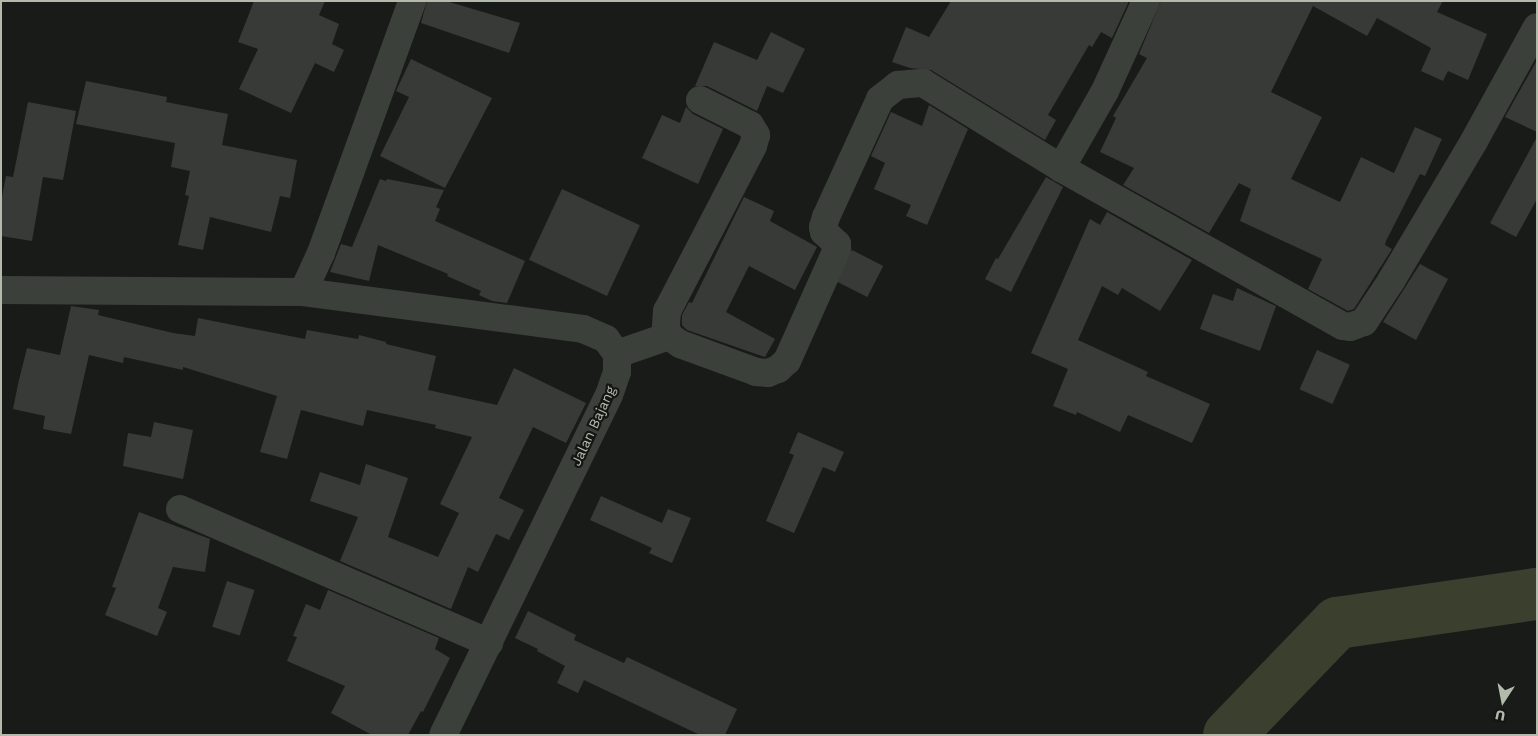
<!DOCTYPE html>
<style>
body{margin:0}
#map{position:relative;width:1538px;height:736px;overflow:hidden;background:#191b19;font-family:"Work Sans",sans-serif}
div>[style]{position:absolute}
.river>*{height:52px;margin:-26px;padding:0 26px;transform-origin:26px;border-radius:26px;background:#3a3f2e}
.building>*{inset:0;background:#373a36;transform-origin:0 0}
.minor>*{height:28px;margin:-14px;padding:0 14px;transform-origin:14px;border-radius:14px;background:#3b403a}
span{translate:-50% -50%;white-space:nowrap;text-align:center;line-height:1.15;-webkit-text-stroke:4.5px #141614;paint-order:stroke}
.street-label{font-size:14px;color:#b2bbab}
.frame{position:absolute;inset:0;border:2px solid #b2bbab;pointer-events:none}
.north{position:absolute;left:1478px;top:676px;width:50px;height:50px;-webkit-text-stroke:4px #141614;paint-order:stroke;rotate:191deg;font-size:14px;font-weight:700;line-height:20px;text-align:center;color:#b2bbab}
.north::after{content:'';display:block;margin:auto;width:18px;height:22px;background:#b2bbab;clip-path:polygon(50% 0,100% 100%,50% 72%,0 100%)}
</style>
<div id="map">
<div class="river">
<i style="left:1229px;top:735px;width:156px;rotate:-46deg"></i>
<i style="left:1337px;top:623px;width:202px;rotate:-8.3deg"></i>
</div>
<div class="building">
<i style="clip-path:polygon(254px 1px,325px 1px,319px 15px,339px 24px,332px 44px,344px 50px,334px 72px,315px 63px,291px 113px,239px 89px,258px 49px,238px 42px)"></i>
<i style="clip-path:polygon(427px 1px,446px 1px,520px 23px,509px 53px,421px 23px)"></i>
<i style="clip-path:polygon(951px 1px,1129px 1px,1112px 38px,1101px 32px,1092px 47px,1089px 45px,1048px 115px,1056px 120px,1045px 140px,931px 70px,910px 68px,892px 62px,906px 27px,929px 37px)"></i>
<i style="clip-path:polygon(1161px 1px,1443px 1px,1437px 12px,1487px 34px,1468px 80px,1448px 71px,1443px 81px,1421px 71px,1431px 48px,1377px 18px,1367px 36px,1313px 6px,1271px 92px,1322px 117px,1291px 179px,1340px 202px,1361px 157px,1394px 173px,1415px 127px,1442px 139px,1425px 176px,1420px 174px,1386px 241px,1385px 245px,1392px 249px,1354px 309px,1348px 311px,1308px 289px,1322px 259px,1240px 221px,1251px 189px,1239px 183px,1209px 233px,1123px 185px,1134px 168px,1100px 152px,1116px 118px,1113px 116px,1147px 58px,1139px 54px)"></i>
<i style="clip-path:polygon(771px 32px,805px 49px,783px 93px,767px 86px,757px 111px,707px 86px,695px 86px,714px 42px,757px 60px)"></i>
<i style="clip-path:polygon(411px 59px,492px 98px,445px 188px,380px 156px,409px 97px,396px 91px)"></i>
<i style="clip-path:polygon(1537px 60px,1537px 132px,1505px 117px)"></i>
<i style="clip-path:polygon(86px 81px,167px 97px,166px 102px,228px 114px,222px 145px,297px 160px,290px 198px,280px 196px,271px 232px,210px 217px,203px 250px,178px 245px,189px 196px,185px 195px,190px 171px,171px 167px,175px 143px,76px 124px)"></i>
<i style="clip-path:polygon(28px 102px,76px 111px,63px 180px,43px 177px,32px 241px,1px 236px,1px 202px,6px 176px,13px 177px)"></i>
<i style="clip-path:polygon(929px 105px,968px 129px,927px 225px,906px 216px,911px 205px,874px 189px,885px 163px,871px 156px,891px 112px,922px 126px)"></i>
<i style="clip-path:polygon(686px 107px,693px 114px,723px 129px,698px 184px,642px 158px,662px 115px,680px 123px)"></i>
<i style="clip-path:polygon(1537px 137px,1537px 199px,1516px 237px,1490px 223px)"></i>
<i style="clip-path:polygon(1046px 177px,1063px 187px,1011px 292px,985px 279px,996px 258px,998px 259px)"></i>
<i style="clip-path:polygon(380px 179px,386px 181px,387px 179px,444px 190px,436px 207px,440px 209px,435px 221px,525px 261px,507px 303px,492px 301px,479px 295px,481px 291px,447px 276px,448px 274px,378px 245px,369px 281px,330px 272px,341px 244px,352px 247px)"></i>
<i style="left:562px;top:189px;width:86px;height:78px;rotate:25deg"></i>
<i style="clip-path:polygon(744px 197px,774px 211px,770px 221px,817px 247px,795px 290px,749px 266px,726px 312px,775px 339px,765px 357px,687px 330px,682px 325px,682px 315px,689px 302px,692px 303px)"></i>
<i style="clip-path:polygon(1107px 212px,1192px 260px,1160px 311px,1122px 288px,1118px 295px,1102px 286px,1078px 340px,1148px 372px,1146px 376px,1210px 404px,1192px 443px,1128px 415px,1120px 432px,1077px 412px,1076px 415px,1053px 406px,1068px 369px,1031px 353px,1090px 219px,1100px 225px)"></i>
<i style="left:852px;top:250px;width:35px;height:35px;rotate:27deg"></i>
<i style="clip-path:polygon(1420px 264px,1448px 279px,1416px 340px,1383px 322px)"></i>
<i style="clip-path:polygon(1237px 288px,1276px 306px,1260px 351px,1200px 329px,1213px 294px,1233px 301px)"></i>
<i style="clip-path:polygon(71px 306px,99px 310px,98px 315px,173px 333px,195px 336px,198px 318px,305px 339px,307px 330px,358px 339px,359px 335px,386px 342px,386px 344px,436px 356px,428px 390px,497px 405px,514px 368px,586px 403px,566px 443px,533px 427px,499px 498px,524px 510px,509px 540px,496px 534px,478px 572px,468px 567px,451px 609px,340px 561px,358px 517px,310px 501px,320px 472px,360px 485px,366px 464px,408px 478px,388px 537px,438px 557px,459px 513px,440px 504px,472px 437px,435px 428px,436px 425px,367px 410px,363px 426px,301px 410px,287px 459px,260px 452px,277px 396px,183px 367px,183px 370px,124px 357px,123px 363px,89px 355px,71px 434px,43px 429px,45px 416px,13px 409px,18px 384px,27px 348px,60px 355px)"></i>
<i style="left:1317px;top:350px;width:36px;height:43px;rotate:24deg"></i>
<i style="clip-path:polygon(154px 422px,193px 430px,183px 479px,123px 466px,128px 433px,151px 437px)"></i>
<i style="clip-path:polygon(798px 432px,844px 452px,835px 472px,823px 467px,794px 533px,766px 521px,794px 455px,789px 453px)"></i>
<i style="clip-path:polygon(601px 496px,662px 523px,668px 509px,691px 518px,672px 563px,649px 553px,652px 548px,590px 520px)"></i>
<i style="clip-path:polygon(139px 512px,210px 539px,205px 572px,173px 567px,158px 608px,167px 612px,157px 636px,105px 615px,116px 588px,112px 587px)"></i>
<i style="left:227px;top:581px;width:29px;height:48px;rotate:18deg"></i>
<i style="clip-path:polygon(328px 590px,439px 638px,435px 649px,450px 658px,423px 712px,421px 711px,408px 735px,372px 735px,331px 713px,345px 686px,287px 661px,297px 637px,293px 636px,306px 604px,320px 610px)"></i>
<i style="clip-path:polygon(528px 611px,576px 635px,574px 640px,624px 663px,627px 657px,737px 709px,725px 735px,700px 735px,584px 680px,578px 693px,557px 683px,565px 666px,537px 651px,538px 649px,515px 638px)"></i>
</div>
<div class="minor">
<i style="left:1146px;top:1px;width:99px;rotate:114.5deg"></i>
<i style="left:1105px;top:91px;width:89px;rotate:119.7deg"></i>
<i style="left:1061px;top:168px;width:323px;rotate:29.3deg"></i>
<i style="left:1343px;top:326px;width:7px;rotate:8deg"></i>
<i style="left:1350px;top:327px;width:15px;rotate:-20deg"></i>
<i style="left:1364px;top:322px;width:49px;rotate:-56.6deg"></i>
<i style="left:1391px;top:281px;width:163px;rotate:-59.3deg"></i>
<i style="left:1474px;top:141px;width:130px;rotate:-61.1deg"></i>
<i style="left:700px;top:100px;width:56px;rotate:26.6deg"></i>
<i style="left:750px;top:125px;width:12px;rotate:59deg"></i>
<i style="left:756px;top:135px;width:11px;rotate:105deg"></i>
<i style="left:753px;top:146px;width:186px;rotate:117.5deg"></i>
<i style="left:667px;top:311px;width:16px;rotate:94deg"></i>
<i style="left:666px;top:327px;width:9px;rotate:72deg"></i>
<i style="left:669px;top:336px;width:14px;rotate:36deg"></i>
<i style="left:680px;top:344px;width:81px;rotate:20.2deg"></i>
<i style="left:756px;top:372px;width:12px;rotate:5deg"></i>
<i style="left:768px;top:373px;width:11px;rotate:-22deg"></i>
<i style="left:778px;top:369px;width:12px;rotate:-42deg"></i>
<i style="left:787px;top:361px;width:123px;rotate:-65.9deg"></i>
<i style="left:837px;top:249px;width:5px;rotate:-90deg"></i>
<i style="left:837px;top:244px;width:18px;rotate:-137deg"></i>
<i style="left:824px;top:232px;width:5px;rotate:-101deg"></i>
<i style="left:823px;top:227px;width:10px;rotate:-73deg"></i>
<i style="left:826px;top:217px;width:130px;rotate:-65.4deg"></i>
<i style="left:880px;top:99px;width:23px;rotate:-38deg"></i>
<i style="left:898px;top:85px;width:25px;rotate:-5deg"></i>
<i style="left:923px;top:83px;width:162px;rotate:31.6deg"></i>
<i style="left:1px;top:290px;width:302px;rotate:0.4deg"></i>
<i style="left:303px;top:292px;width:43px;rotate:-65.2deg"></i>
<i style="left:321px;top:253px;width:268px;rotate:-70.1deg"></i>
<i style="left:303px;top:292px;width:282px;rotate:7.5deg"></i>
<i style="left:583px;top:329px;width:25px;rotate:23deg"></i>
<i style="left:606px;top:339px;width:19px;rotate:54deg"></i>
<i style="left:617px;top:354px;width:18px;rotate:90deg"></i>
<i style="left:617px;top:372px;width:24px;rotate:109deg"></i>
<i style="left:609px;top:395px;width:378px;rotate:116deg"></i>
<i style="left:617px;top:354px;width:55px;rotate:-19.1deg"></i>
<i style="left:180px;top:509px;width:337px;rotate:23.4deg"></i>
</div>
<div class="street-label">
<span style="left:593px;top:426px;rotate:-65deg">Jalan Bajang</span>
</div>
<div class="frame"></div>
<div class="north">U</div>
</div>
